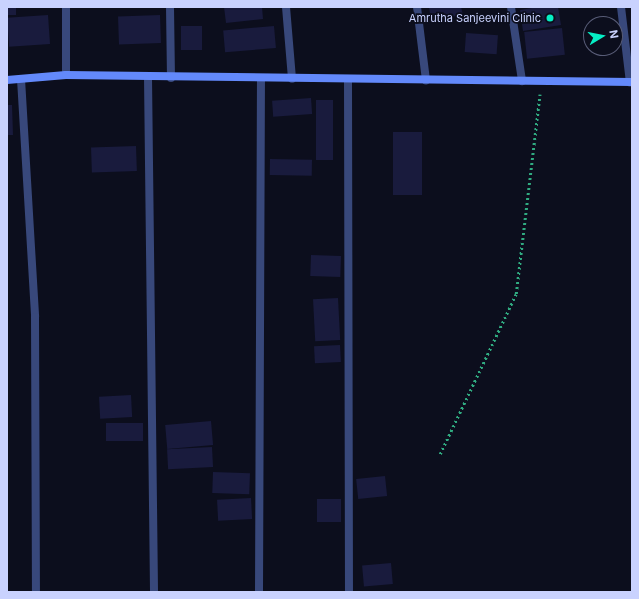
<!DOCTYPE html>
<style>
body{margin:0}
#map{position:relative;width:639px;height:599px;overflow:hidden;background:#0c0e1d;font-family:Inter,sans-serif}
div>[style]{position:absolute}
.building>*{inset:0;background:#191b3d;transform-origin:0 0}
.path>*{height:2.5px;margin-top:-1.25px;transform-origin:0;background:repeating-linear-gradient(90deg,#30ab81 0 2px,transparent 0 5px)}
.street>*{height:8px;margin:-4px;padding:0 4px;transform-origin:4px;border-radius:4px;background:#38487b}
.secondary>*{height:8px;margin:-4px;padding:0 4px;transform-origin:4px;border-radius:4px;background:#6389fb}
.dots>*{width:11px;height:11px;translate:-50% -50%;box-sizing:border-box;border:2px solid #0c0e1d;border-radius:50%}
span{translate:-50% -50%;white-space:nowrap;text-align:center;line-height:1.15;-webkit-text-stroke:3.5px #0c0e1d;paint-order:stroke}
.poi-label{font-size:11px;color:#c9d2fe}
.right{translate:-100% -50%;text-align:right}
.frame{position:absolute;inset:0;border:8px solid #c9d2fe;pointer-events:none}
.north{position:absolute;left:583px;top:16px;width:40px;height:40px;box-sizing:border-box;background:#0c0e1d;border:1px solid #585c77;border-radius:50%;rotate:80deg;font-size:11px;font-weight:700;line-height:16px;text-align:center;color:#c9d2fe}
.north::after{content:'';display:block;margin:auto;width:14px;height:18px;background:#06edc4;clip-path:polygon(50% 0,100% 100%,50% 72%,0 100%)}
</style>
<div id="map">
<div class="building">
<i style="left:7px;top:7px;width:9px;height:8px"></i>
<i style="clip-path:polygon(224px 7px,262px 7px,263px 19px,226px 23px)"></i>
<i style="clip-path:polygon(429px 7px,461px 7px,463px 15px,431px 20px)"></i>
<i style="clip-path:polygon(538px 7px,558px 7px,561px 25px,523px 31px,520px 10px)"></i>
<i style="left:48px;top:15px;width:29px;height:41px;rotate:86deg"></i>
<i style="left:160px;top:15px;width:28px;height:42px;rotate:88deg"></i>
<i style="left:202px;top:26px;width:24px;height:21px;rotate:90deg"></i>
<i style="left:274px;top:26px;width:22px;height:51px;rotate:85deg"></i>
<i style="left:562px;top:28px;width:27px;height:38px;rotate:84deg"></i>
<i style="left:466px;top:33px;width:32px;height:19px;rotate:4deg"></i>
<i style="left:311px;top:98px;width:16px;height:39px;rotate:86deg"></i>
<i style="left:316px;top:100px;width:17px;height:60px"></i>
<i style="clip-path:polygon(7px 105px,12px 105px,13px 135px,7px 135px)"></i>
<i style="left:393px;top:132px;width:29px;height:63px"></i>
<i style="left:136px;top:146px;width:25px;height:45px;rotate:88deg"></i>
<i style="left:270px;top:159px;width:42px;height:16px;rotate:1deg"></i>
<i style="left:311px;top:255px;width:30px;height:21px;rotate:2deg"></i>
<i style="left:338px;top:298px;width:42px;height:25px;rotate:87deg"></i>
<i style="left:340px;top:345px;width:17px;height:26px;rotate:87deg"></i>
<i style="left:131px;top:395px;width:22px;height:32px;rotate:87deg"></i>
<i style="left:211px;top:421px;width:24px;height:46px;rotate:85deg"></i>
<i style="left:106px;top:423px;width:37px;height:18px"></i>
<i style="left:212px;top:447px;width:20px;height:45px;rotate:87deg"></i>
<i style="left:213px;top:472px;width:37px;height:21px;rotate:2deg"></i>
<i style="left:385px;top:476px;width:20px;height:29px;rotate:84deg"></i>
<i style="left:251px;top:498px;width:21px;height:34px;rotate:87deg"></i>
<i style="left:317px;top:499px;width:24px;height:23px"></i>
<i style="left:391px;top:563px;width:21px;height:29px;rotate:85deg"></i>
</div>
<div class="path">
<i style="left:440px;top:454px;width:177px;rotate:-64.6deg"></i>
<i style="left:516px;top:294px;width:201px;rotate:-83.2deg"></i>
</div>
<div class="street">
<i style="left:170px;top:7px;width:71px;rotate:89.2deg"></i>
<i style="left:286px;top:7px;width:72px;rotate:85.2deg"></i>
<i style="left:417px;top:7px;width:74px;rotate:83deg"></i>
<i style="left:511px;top:7px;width:75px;rotate:81.5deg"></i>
<i style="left:621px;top:7px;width:76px;rotate:83.2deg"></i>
<i style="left:66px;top:75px;width:68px;rotate:-90deg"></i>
<i style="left:148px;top:77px;width:515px;rotate:89.33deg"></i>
<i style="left:21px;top:79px;width:238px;rotate:86.6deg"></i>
<i style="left:35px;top:317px;width:275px;rotate:89.8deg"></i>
<i style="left:348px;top:79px;width:513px;rotate:89.89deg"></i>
<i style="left:259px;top:592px;width:514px;rotate:-89.78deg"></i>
</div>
<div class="secondary">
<i style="left:7px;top:80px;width:59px;rotate:-4.8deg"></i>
<i style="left:66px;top:75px;width:566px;rotate:0.71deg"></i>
</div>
<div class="dots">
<i style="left:550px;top:18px;background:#06edc4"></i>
</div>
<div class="poi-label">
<span class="right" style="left:541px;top:18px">Amrutha Sanjeevini Clinic</span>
</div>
<div class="frame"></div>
<div class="north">N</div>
</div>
